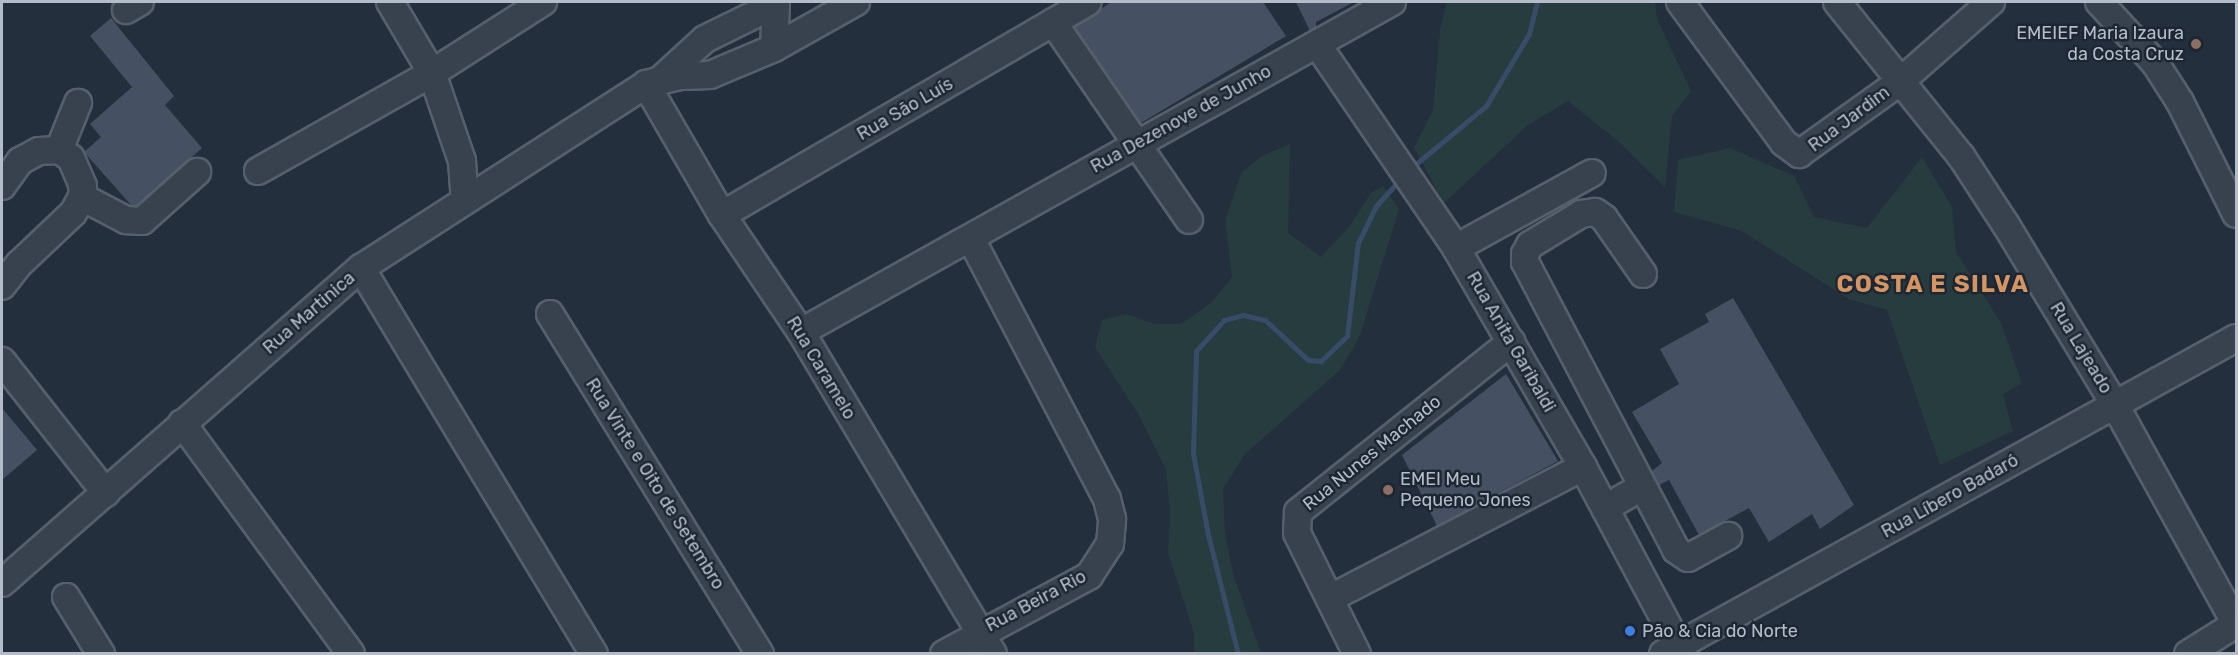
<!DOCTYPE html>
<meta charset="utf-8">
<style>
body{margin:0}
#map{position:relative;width:2238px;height:655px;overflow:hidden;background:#242f3e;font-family:Rubik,sans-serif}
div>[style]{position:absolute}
.green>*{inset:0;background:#263c3f}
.stream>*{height:5px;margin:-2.5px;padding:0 2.5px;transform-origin:2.5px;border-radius:2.5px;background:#394c67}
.building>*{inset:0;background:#455162}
.roads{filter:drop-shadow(2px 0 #565f6c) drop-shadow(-2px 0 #565f6c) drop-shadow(0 2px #565f6c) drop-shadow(0 -2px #565f6c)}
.minor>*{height:26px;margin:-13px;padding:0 13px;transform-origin:13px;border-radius:13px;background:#38414e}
.dots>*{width:16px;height:16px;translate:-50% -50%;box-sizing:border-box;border:3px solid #1d2633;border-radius:50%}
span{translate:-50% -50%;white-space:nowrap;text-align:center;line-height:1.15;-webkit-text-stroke:5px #1d2633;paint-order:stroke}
.poi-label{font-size:18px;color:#b4bcc9}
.right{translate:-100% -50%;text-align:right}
.left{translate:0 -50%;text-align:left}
.street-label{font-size:18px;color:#b4bcc9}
.district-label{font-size:24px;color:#d59563;font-weight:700;letter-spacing:1.5px}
.frame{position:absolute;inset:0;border:3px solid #b4bcc9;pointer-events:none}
</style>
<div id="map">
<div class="green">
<i style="clip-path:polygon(1447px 2px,1655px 2px,1657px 19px,1691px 91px,1672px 116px,1665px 187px,1619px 142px,1568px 101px,1528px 125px,1444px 203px,1414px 148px,1433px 110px,1440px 30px)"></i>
<i style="clip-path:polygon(1290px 144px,1288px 233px,1321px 257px,1349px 227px,1371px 193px,1383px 186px,1399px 209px,1359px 338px,1340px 370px,1245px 454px,1223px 489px,1225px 533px,1233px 574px,1261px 653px,1194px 653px,1194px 633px,1168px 553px,1170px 511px,1166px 470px,1139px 415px,1095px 347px,1102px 320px,1126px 314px,1155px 324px,1181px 324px,1212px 302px,1232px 277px,1225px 220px,1242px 172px,1262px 156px)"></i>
<i style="clip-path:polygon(1730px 148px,1794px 176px,1814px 217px,1867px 228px,1922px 157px,1952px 207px,1956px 252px,2001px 323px,2022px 383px,2003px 394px,2013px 431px,1940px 465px,1887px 310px,1849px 299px,1742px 231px,1674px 212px,1678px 160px)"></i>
</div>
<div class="stream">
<i style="left:1411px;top:168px;width:97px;rotate:-39.6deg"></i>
<i style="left:1486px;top:106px;width:84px;rotate:-59.2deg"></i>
<i style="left:1529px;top:34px;width:33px;rotate:-76deg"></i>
<i style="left:1238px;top:654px;width:123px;rotate:-104.1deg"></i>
<i style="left:1208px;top:535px;width:83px;rotate:-100.4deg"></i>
<i style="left:1193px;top:453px;width:102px;rotate:-88.3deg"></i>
<i style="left:1196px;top:351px;width:42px;rotate:-47.9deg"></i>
<i style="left:1224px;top:320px;width:20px;rotate:-15deg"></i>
<i style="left:1243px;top:315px;width:23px;rotate:13deg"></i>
<i style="left:1265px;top:320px;width:59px;rotate:42.9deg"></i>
<i style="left:1308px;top:360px;width:13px;rotate:4deg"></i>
<i style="left:1321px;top:361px;width:36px;rotate:-44deg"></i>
<i style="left:1347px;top:336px;width:94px;rotate:-83.3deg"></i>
<i style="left:1358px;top:243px;width:41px;rotate:-64.1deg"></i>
<i style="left:1376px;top:206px;width:36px;rotate:-48deg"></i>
</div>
<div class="building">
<i style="clip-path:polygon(1111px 2px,1263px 2px,1286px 36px,1141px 123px,1075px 27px)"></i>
<i style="clip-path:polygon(1296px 2px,1354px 2px,1316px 22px,1316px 27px,1310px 31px)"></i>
<i style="clip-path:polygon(111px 18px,174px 96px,165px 105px,202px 148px,136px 206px,131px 205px,84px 152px,101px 137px,90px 124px,132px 87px,90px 36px)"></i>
<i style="clip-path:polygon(1733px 298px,1854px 505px,1820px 529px,1812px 514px,1769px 542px,1749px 508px,1699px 535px,1669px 480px,1659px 485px,1652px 471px,1662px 463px,1632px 412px,1679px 384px,1660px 349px,1709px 322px,1705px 314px)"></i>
<i style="clip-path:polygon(1506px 374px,1558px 461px,1437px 526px,1402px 455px)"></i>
<i style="clip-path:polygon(2px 408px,37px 450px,2px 480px)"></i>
</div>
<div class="roads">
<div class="minor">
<i style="left:390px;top:2px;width:82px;rotate:59.4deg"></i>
<i style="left:432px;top:73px;width:93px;rotate:71.2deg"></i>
<i style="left:462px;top:161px;width:39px;rotate:86deg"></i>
<i style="left:1680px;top:2px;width:175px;rotate:53.6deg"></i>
<i style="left:1784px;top:143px;width:19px;rotate:36deg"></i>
<i style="left:1799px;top:154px;width:125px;rotate:-35.6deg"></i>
<i style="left:1901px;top:81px;width:120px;rotate:-41.3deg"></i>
<i style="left:1837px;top:2px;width:198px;rotate:51.2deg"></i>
<i style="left:1961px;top:156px;width:82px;rotate:56.9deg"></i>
<i style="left:2006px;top:225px;width:210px;rotate:58.8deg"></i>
<i style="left:2115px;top:405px;width:250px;rotate:61.1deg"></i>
<i style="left:2099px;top:2px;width:83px;rotate:47.4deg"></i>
<i style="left:2155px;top:63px;width:46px;rotate:57.3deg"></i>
<i style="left:2180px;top:102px;width:125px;rotate:63.4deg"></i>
<i style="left:126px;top:10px;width:16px;rotate:-30deg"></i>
<i style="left:1053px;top:22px;width:240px;rotate:55.5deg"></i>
<i style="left:1317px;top:44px;width:247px;rotate:55.7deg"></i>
<i style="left:1456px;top:248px;width:253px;rotate:59.9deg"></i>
<i style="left:1583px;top:467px;width:212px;rotate:61.9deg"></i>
<i style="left:774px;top:48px;width:94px;rotate:-29.3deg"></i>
<i style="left:659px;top:81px;width:62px;rotate:-42.4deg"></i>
<i style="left:705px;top:39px;width:79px;rotate:-26.2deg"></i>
<i style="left:646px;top:84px;width:151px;rotate:59.9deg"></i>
<i style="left:722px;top:215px;width:141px;rotate:56deg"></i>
<i style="left:801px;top:332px;width:375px;rotate:59.2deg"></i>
<i style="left:59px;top:150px;width:51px;rotate:-68deg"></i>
<i style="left:258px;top:171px;width:200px;rotate:-29.4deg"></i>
<i style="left:432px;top:73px;width:132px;rotate:-32.6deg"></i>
<i style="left:2px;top:186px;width:31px;rotate:-54deg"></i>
<i style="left:20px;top:161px;width:21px;rotate:-28deg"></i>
<i style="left:39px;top:151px;width:20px;rotate:-3deg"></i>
<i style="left:59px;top:150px;width:14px;rotate:34deg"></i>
<i style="left:71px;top:158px;width:30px;rotate:67deg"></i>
<i style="left:83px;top:186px;width:11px;rotate:95deg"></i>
<i style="left:82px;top:197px;width:18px;rotate:119deg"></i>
<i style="left:73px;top:213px;width:74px;rotate:136.6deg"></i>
<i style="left:19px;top:264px;width:28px;rotate:128deg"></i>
<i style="left:82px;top:197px;width:50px;rotate:27.6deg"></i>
<i style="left:126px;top:220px;width:16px;rotate:4deg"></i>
<i style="left:142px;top:221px;width:74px;rotate:-41.7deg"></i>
<i style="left:722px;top:215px;width:423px;rotate:-30.2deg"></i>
<i style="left:1456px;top:248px;width:155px;rotate:-28.9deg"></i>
<i style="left:361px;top:268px;width:451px;rotate:58.9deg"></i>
<i style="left:1643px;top:274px;width:68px;rotate:-124.9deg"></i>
<i style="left:1604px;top:218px;width:11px;rotate:-146deg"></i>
<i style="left:1595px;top:212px;width:14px;rotate:172deg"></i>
<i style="left:1581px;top:214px;width:60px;rotate:148.7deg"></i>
<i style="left:1530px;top:245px;width:10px;rotate:119deg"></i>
<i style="left:1525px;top:254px;width:8px;rotate:90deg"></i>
<i style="left:1525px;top:262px;width:325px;rotate:62.3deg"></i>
<i style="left:1676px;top:550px;width:14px;rotate:34deg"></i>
<i style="left:1688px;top:558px;width:46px;rotate:-28.8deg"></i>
<i style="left:550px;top:314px;width:400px;rotate:58.3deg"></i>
<i style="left:801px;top:332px;width:677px;rotate:-29.18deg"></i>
<i style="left:2px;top:361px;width:168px;rotate:51.8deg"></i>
<i style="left:182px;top:423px;width:286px;rotate:53.8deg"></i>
<i style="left:1605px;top:508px;width:43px;rotate:-29.6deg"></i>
<i style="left:2px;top:583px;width:478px;rotate:-41.3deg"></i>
<i style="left:361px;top:268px;width:339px;rotate:-32.8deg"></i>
<i style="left:646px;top:84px;width:36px;rotate:-13deg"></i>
<i style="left:681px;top:76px;width:29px;rotate:-2deg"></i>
<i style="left:710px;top:75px;width:69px;rotate:-22.9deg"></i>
<i style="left:774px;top:48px;width:46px;rotate:-87.5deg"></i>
<i style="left:66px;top:597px;width:67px;rotate:58.4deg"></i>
<i style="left:1331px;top:598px;width:284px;rotate:-27.5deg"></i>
<i style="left:944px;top:654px;width:165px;rotate:-28.3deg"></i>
<i style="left:1089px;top:576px;width:38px;rotate:-57deg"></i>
<i style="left:1110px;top:544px;width:25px;rotate:-85deg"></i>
<i style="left:1112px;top:519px;width:21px;rotate:-104deg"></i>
<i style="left:1107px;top:499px;width:293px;rotate:-117.6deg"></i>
<i style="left:1357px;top:654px;width:135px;rotate:-116.4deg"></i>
<i style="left:1297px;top:533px;width:21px;rotate:-87deg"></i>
<i style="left:1298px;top:512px;width:273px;rotate:-38.6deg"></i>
<i style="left:1663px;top:654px;width:654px;rotate:-28.88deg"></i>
<i style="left:2188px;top:654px;width:57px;rotate:-32deg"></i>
</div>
</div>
<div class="dots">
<i style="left:2196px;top:44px;background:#8d6e63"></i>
<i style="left:1388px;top:490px;background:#8d6e63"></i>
<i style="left:1630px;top:631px;background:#3f7fe0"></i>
</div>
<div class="poi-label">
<span class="right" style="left:2184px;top:44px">EMEIEF Maria Izaura<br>da Costa Cruz</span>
<span class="left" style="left:1400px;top:490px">EMEI Meu<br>Pequeno Jones</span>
<span class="left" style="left:1642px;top:631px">Pão &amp; Cia do Norte</span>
</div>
<div class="street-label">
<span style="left:905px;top:109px;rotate:-30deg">Rua São Luís</span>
<span style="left:1181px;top:119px;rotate:-29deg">Rua Dezenove de Junho</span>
<span style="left:1849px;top:119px;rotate:-37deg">Rua Jardim</span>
<span style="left:309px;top:313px;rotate:-41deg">Rua Martinica</span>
<span style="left:1511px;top:342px;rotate:60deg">Rua Anita Garibaldi</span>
<span style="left:2081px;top:348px;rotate:59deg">Rua Lajeado</span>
<span style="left:821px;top:368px;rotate:59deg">Rua Caramelo</span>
<span style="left:1372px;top:453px;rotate:-39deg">Rua Nunes Machado</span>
<span style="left:655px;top:484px;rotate:58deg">Rua Vinte e Oito de Setembro</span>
<span style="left:1950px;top:496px;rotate:-29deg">Rua Líbero Badaró</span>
<span style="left:1036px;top:601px;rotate:-28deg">Rua Beira Rio</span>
</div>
<div class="district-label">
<span style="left:1933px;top:285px">COSTA E SILVA</span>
</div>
<div class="frame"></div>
</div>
